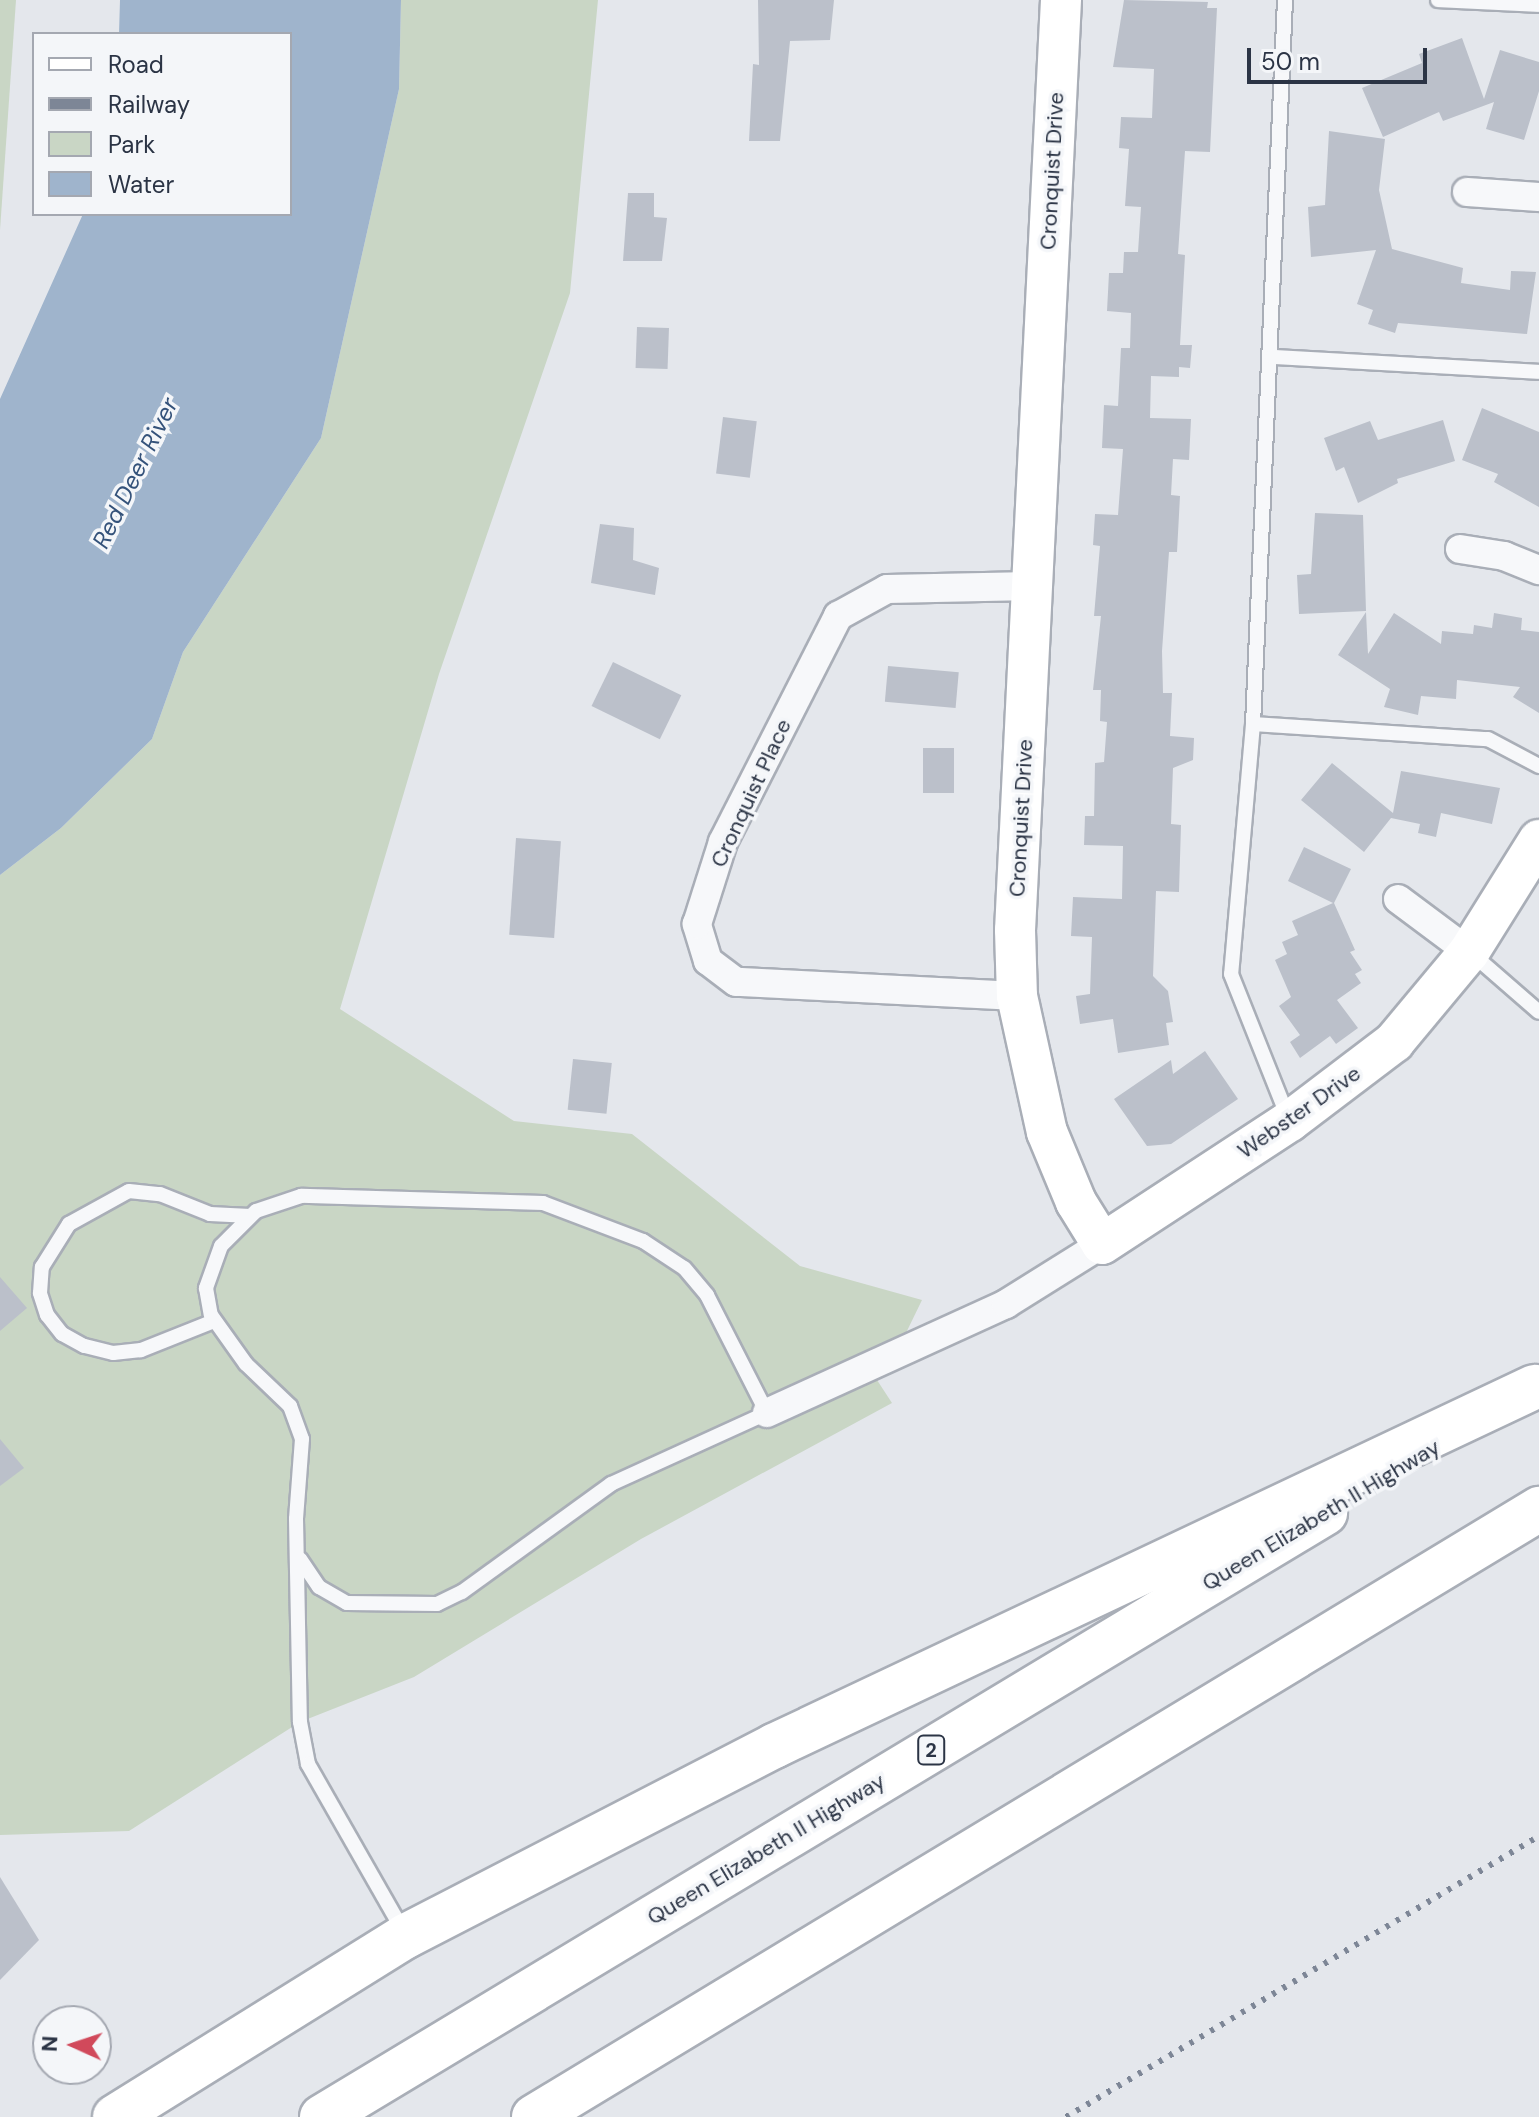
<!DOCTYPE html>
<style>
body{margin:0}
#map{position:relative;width:1539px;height:2117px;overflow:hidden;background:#e4e7ec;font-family:"DM Sans",sans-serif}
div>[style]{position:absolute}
.green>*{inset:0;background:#c9d6c5}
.water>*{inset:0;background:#9fb4cc}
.building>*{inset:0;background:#bbc0ca;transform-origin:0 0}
.roads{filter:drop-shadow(2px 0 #a9aeb7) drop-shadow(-2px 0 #a9aeb7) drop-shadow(0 2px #a9aeb7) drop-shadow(0 -2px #a9aeb7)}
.lane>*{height:14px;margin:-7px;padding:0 7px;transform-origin:7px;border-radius:7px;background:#f7f8fa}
.street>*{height:28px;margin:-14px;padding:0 14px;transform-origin:14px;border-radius:14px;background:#f7f8fa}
.secondary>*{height:40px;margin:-20px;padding:0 20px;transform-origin:20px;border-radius:20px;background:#fff}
.highway>*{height:44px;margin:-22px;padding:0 22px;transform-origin:22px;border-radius:22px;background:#fff}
.rail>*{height:6px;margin-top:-3px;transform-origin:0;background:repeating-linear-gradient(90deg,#7d8696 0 4px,transparent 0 12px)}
span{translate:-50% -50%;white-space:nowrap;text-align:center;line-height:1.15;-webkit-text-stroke:7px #f4f6f9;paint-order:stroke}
.shield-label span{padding:2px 6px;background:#f4f6f9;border:2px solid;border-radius:6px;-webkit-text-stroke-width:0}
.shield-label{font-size:20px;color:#2b3445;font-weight:700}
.street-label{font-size:22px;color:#2b3445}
.water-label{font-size:24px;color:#34527a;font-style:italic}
.legend{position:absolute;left:32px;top:32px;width:260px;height:184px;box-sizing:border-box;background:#f4f6f9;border:2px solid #a4a8b1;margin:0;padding:10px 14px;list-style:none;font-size:24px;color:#2b3445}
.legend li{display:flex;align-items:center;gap:16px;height:40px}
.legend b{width:40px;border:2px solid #a4a8b1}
.north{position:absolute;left:32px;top:2005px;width:80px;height:80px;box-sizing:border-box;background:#f4f6f9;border:2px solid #a4a8b1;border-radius:50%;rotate:273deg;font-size:22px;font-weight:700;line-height:32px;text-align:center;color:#2b3445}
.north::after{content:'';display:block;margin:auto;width:28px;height:36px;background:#d1495b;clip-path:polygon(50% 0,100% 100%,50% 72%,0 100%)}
.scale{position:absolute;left:1247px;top:48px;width:180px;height:36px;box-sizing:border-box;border:4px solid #2b3445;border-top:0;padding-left:10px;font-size:24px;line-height:28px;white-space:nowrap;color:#2b3445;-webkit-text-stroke:6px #f4f6f9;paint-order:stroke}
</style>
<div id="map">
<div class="green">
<i style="clip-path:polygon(0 0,16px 0,0 230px)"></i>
<i style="clip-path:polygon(401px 0,598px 0,570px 293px,439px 674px,340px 1009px,514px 1121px,632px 1134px,800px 1266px,922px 1300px,905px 1335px,862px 1357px,892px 1403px,641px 1539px,414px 1677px,300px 1722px,129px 1831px,0 1835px,0 875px,61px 828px,152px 739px,183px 652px,321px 438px,399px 89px)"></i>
</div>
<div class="water">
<i style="clip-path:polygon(120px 0,401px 0,399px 89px,321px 438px,183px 652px,152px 739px,61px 828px,0 875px,0 399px,83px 214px,290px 214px,290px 34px,119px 34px)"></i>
</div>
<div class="building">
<i style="clip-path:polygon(758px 0,834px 0,830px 40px,790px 41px,780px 141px,749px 141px,753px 64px,759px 65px)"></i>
<i style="clip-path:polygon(1124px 0,1208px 2px,1207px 8px,1217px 8px,1210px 152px,1185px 151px,1178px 254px,1185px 255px,1180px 345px,1192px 345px,1190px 368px,1179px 367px,1179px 377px,1151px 376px,1150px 418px,1191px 419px,1189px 460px,1173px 459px,1171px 495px,1180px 496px,1177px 552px,1169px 552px,1162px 651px,1163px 693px,1172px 693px,1170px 736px,1194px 738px,1193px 760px,1173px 768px,1171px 824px,1181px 825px,1179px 892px,1156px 891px,1153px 976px,1168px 991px,1173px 1022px,1166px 1023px,1169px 1045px,1118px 1053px,1113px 1019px,1080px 1024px,1076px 996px,1090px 994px,1092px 937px,1071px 936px,1073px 897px,1122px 899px,1123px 846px,1084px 845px,1085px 816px,1094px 816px,1095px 763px,1104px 762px,1107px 722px,1100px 721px,1101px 690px,1093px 690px,1101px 616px,1094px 616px,1100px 546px,1093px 545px,1095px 514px,1118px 515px,1123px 449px,1102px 448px,1104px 405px,1118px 406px,1121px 348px,1130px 348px,1131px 313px,1107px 311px,1109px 273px,1123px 273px,1124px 252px,1138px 252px,1141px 207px,1125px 206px,1129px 149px,1119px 148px,1121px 117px,1152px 118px,1154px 69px,1113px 67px)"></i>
<i style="clip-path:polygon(1462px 38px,1484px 99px,1500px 50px,1539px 62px,1539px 91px,1524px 140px,1486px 129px,1494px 102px,1443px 121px,1439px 112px,1383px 137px,1362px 88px,1422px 63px,1419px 54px)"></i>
<i style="clip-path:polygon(1329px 131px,1385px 139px,1379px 190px,1392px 249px,1463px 268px,1461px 283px,1510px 290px,1511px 271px,1536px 272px,1527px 334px,1398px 323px,1395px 333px,1368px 324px,1373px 310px,1357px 304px,1376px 250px,1311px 257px,1308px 207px,1325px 205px)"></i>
<i style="clip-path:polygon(628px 193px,654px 193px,654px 217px,667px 218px,662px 261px,623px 261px)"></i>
<i style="left:637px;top:327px;width:32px;height:41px;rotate:2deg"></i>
<i style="clip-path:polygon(1482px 408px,1539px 432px,1539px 507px,1494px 482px,1498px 474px,1462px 460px)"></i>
<i style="left:723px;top:417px;width:34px;height:57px;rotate:7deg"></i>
<i style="clip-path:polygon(1443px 420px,1455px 461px,1397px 479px,1398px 483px,1358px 503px,1344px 467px,1336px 471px,1324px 438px,1370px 421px,1378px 440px)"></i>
<i style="clip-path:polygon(1315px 513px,1363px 515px,1366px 611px,1299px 614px,1297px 575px,1311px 574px)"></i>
<i style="clip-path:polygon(600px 524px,634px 528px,633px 560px,659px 568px,655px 595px,591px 583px)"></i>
<i style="clip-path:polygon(1366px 612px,1368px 654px,1394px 613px,1441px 644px,1442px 631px,1473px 634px,1474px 625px,1492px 628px,1494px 613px,1522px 618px,1521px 630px,1539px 632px,1539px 713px,1513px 697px,1520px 687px,1457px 680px,1456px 699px,1421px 696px,1418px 715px,1384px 707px,1390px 689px,1338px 655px)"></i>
<i style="left:613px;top:662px;width:76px;height:49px;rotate:26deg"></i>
<i style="left:888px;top:666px;width:71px;height:36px;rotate:5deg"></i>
<i style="left:923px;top:748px;width:31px;height:45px"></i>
<i style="clip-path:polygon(1332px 763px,1393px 813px,1401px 771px,1500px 788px,1492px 824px,1441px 813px,1436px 837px,1418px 833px,1420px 824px,1391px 818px,1364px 852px,1301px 800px)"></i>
<i style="left:516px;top:838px;width:45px;height:97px;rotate:4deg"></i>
<i style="clip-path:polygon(1304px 847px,1351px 869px,1334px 903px,1355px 950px,1350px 952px,1362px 970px,1355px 974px,1361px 983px,1337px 1000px,1358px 1028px,1336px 1044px,1330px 1036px,1300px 1058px,1290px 1042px,1300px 1035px,1279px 1006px,1291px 997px,1275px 960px,1287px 954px,1282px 942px,1298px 935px,1292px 921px,1333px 903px,1288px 881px)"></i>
<i style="clip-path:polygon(1205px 1051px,1238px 1099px,1171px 1144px,1147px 1146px,1114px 1099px,1171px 1060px,1173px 1074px)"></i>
<i style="left:573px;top:1059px;width:39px;height:51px;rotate:6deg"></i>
<i style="clip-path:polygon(0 1277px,27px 1308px,0 1331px)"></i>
<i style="clip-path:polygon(0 1439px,24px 1468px,0 1486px)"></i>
<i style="clip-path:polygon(0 1877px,39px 1940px,0 1980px)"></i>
</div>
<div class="roads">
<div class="lane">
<i style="left:1285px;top:0;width:725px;rotate:92.53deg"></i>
<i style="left:1253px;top:724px;width:251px;rotate:95deg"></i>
<i style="left:1231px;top:974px;width:154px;rotate:68.3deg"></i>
<i style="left:1438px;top:0;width:101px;rotate:2.8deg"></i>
<i style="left:1273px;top:357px;width:266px;rotate:3.2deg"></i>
<i style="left:1253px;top:724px;width:235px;rotate:3.7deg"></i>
<i style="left:1488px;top:739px;width:58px;rotate:27.9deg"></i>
<i style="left:1470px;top:952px;width:91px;rotate:41deg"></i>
<i style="left:214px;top:1321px;width:79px;rotate:158.3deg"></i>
<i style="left:141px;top:1350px;width:28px;rotate:174deg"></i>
<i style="left:113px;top:1353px;width:30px;rotate:-166deg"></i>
<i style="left:84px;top:1346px;width:25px;rotate:-151deg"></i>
<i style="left:62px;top:1334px;width:24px;rotate:-128deg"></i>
<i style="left:47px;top:1315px;width:23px;rotate:-108deg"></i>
<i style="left:40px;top:1293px;width:26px;rotate:-86deg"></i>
<i style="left:42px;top:1267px;width:51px;rotate:-57.9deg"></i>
<i style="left:69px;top:1224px;width:68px;rotate:-28.8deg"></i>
<i style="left:129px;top:1191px;width:31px;rotate:6deg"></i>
<i style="left:160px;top:1194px;width:54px;rotate:21.8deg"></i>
<i style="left:210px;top:1214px;width:40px;rotate:2.9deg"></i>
<i style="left:300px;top:1559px;width:34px;rotate:56deg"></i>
<i style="left:319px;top:1587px;width:32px;rotate:30deg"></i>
<i style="left:347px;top:1603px;width:90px;rotate:0.6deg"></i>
<i style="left:437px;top:1604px;width:28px;rotate:-26deg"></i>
<i style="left:462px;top:1592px;width:184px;rotate:-35.9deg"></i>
<i style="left:611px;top:1484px;width:171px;rotate:-24.5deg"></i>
<i style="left:767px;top:1413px;width:132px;rotate:-117deg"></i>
<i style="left:707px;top:1295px;width:35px;rotate:-130deg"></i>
<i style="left:684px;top:1268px;width:49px;rotate:-146.6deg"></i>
<i style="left:643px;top:1241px;width:107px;rotate:-159.2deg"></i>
<i style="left:543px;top:1203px;width:242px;rotate:-178.3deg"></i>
<i style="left:301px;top:1196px;width:47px;rotate:161.6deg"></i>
<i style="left:256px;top:1211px;width:49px;rotate:135deg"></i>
<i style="left:221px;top:1246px;width:45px;rotate:109.7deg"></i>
<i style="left:206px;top:1288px;width:27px;rotate:80deg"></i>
<i style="left:211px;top:1315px;width:60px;rotate:54.5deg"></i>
<i style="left:246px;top:1364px;width:61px;rotate:43.7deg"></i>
<i style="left:290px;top:1406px;width:35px;rotate:70deg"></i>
<i style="left:302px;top:1439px;width:80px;rotate:94.3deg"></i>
<i style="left:296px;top:1519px;width:203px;rotate:88.9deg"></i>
<i style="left:300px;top:1722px;width:43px;rotate:79.2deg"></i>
<i style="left:308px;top:1764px;width:193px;rotate:60.3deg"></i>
</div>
<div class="street">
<i style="left:1467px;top:192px;width:72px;rotate:4deg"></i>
<i style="left:1460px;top:549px;width:45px;rotate:9deg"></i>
<i style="left:1504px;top:556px;width:38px;rotate:22deg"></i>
<i style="left:1398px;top:899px;width:89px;rotate:36.7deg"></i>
<i style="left:1017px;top:996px;width:281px;rotate:-177.1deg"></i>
<i style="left:736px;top:982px;width:35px;rotate:-143deg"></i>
<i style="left:708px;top:961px;width:39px;rotate:-107deg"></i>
<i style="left:697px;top:924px;width:86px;rotate:-72.4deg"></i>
<i style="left:723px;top:842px;width:254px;rotate:-63deg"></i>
<i style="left:838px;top:616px;width:56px;rotate:-28.9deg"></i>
<i style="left:887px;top:589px;width:145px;rotate:-1.2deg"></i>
<i style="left:767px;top:1413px;width:263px;rotate:-24.5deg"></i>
<i style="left:1006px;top:1304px;width:113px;rotate:-32deg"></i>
</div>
<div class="secondary">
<i style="left:1061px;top:0;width:931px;rotate:92.83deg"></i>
<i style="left:1015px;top:930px;width:66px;rotate:88.3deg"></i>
<i style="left:1017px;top:996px;width:139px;rotate:77.6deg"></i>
<i style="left:1047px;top:1132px;width:76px;rotate:67.5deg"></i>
<i style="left:1076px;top:1202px;width:49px;rotate:58.2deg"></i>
<i style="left:1102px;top:1244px;width:225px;rotate:-33.2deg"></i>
<i style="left:1290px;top:1121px;width:131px;rotate:-37.2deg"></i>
<i style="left:1394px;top:1042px;width:117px;rotate:-50.2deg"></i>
<i style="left:1469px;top:952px;width:132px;rotate:-58deg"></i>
</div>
<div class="highway">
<i style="left:115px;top:2117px;width:343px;rotate:-31.9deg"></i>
<i style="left:406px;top:1936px;width:414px;rotate:-27.3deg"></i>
<i style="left:774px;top:1746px;width:841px;rotate:-25.28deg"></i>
<i style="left:322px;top:2117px;width:1171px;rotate:-31.06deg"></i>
<i style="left:534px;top:2117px;width:1175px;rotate:-31.17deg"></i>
</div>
</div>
<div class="rail">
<i style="left:1066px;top:2117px;width:550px;rotate:-30.71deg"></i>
</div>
<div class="shield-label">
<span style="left:931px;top:1750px">2</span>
</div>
<div class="street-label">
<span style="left:1052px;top:171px;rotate:-87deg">Cronquist Drive</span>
<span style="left:751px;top:793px;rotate:-65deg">Cronquist Place</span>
<span style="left:1021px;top:818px;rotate:-87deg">Cronquist Drive</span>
<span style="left:1299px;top:1112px;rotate:-35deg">Webster Drive</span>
<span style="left:1321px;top:1515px;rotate:-31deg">Queen Elizabeth II Highway</span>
<span style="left:766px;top:1849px;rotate:-31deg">Queen Elizabeth II Highway</span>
</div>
<div class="water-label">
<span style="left:135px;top:473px;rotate:-64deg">Red Deer River</span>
</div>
<ul class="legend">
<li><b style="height:10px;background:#fff"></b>Road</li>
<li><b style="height:10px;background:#7d8696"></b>Railway</li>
<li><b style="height:22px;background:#c9d6c5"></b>Park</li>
<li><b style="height:22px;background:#9fb4cc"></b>Water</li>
</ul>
<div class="north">N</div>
<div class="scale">50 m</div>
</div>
